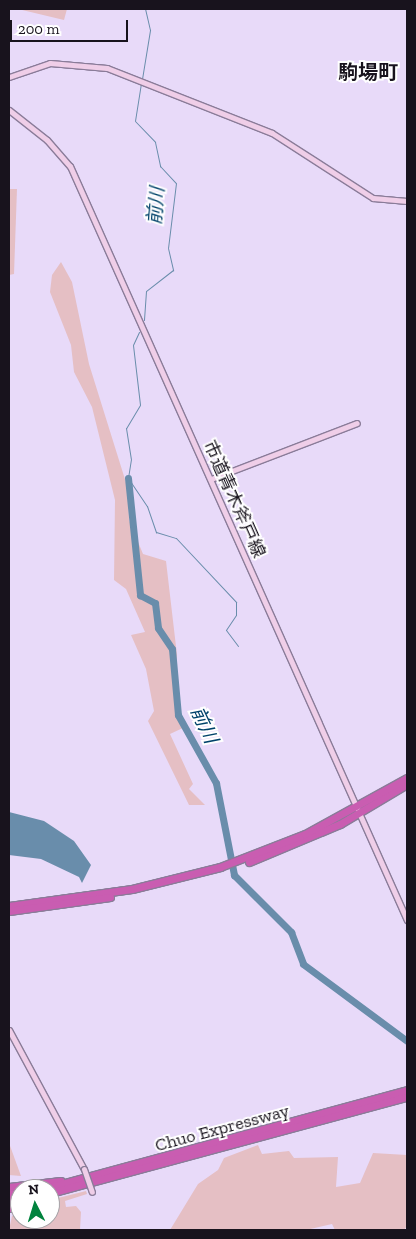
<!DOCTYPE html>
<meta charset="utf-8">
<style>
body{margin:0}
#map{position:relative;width:416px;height:1239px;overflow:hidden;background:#e8daf9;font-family:"Zilla Slab","Noto Sans JP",serif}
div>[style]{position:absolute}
.green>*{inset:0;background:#e5bfc4}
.water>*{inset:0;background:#698dab}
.stream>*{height:1px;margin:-0.5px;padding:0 0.5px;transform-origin:0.5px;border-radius:0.5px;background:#698dab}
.river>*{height:7px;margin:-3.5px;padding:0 3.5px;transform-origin:3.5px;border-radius:3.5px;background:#698dab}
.roads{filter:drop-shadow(1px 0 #8a7c99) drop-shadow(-1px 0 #8a7c99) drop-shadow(0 1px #8a7c99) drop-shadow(0 -1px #8a7c99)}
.secondary>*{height:5px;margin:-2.5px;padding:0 2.5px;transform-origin:2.5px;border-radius:2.5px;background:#efcee8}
.highway>*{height:7px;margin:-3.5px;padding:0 3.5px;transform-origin:3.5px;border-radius:3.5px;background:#c95db1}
.bridges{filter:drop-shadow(1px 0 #8a7c99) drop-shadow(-1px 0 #8a7c99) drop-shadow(0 1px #8a7c99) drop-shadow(0 -1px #8a7c99)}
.secondary-bridge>*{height:5px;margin:-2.5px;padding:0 2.5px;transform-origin:2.5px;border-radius:2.5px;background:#efcee8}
span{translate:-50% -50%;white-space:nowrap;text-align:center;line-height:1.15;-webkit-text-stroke:4px #fff;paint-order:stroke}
.street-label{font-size:18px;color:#18131d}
.water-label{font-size:19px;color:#00426a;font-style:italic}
.quarter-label{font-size:20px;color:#18131d;font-weight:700}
.frame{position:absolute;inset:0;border:10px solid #18131d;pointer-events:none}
.north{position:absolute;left:10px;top:1179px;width:50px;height:50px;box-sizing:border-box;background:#fff;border:1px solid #a3a1a5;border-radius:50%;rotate:355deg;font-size:14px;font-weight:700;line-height:20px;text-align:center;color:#18131d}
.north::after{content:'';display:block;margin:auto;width:18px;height:22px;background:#01833e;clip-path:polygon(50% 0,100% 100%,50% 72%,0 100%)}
.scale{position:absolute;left:10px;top:20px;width:118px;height:22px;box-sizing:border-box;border:2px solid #18131d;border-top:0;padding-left:6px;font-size:15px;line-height:18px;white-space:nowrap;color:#18131d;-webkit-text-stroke:4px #fff;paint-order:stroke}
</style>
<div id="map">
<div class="green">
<i style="clip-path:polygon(18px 9px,67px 9px,64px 20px)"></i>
<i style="clip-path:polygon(9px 189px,17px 189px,14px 274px,9px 275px)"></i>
<i style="clip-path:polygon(61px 262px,72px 282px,89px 364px,128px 489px,129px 520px,143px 554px,166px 561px,177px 655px,175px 716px,185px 727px,170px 734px,193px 784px,189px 789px,205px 805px,189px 805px,148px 721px,154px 711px,146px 669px,131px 635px,145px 632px,126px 589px,114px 580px,115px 500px,92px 407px,74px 372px,71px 345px,50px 292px,52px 275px)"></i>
<i style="clip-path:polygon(9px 1143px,21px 1176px,9px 1175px)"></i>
<i style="clip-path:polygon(258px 1145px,262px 1154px,289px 1151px,294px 1158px,338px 1157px,336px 1187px,360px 1183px,373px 1153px,407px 1155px,407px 1226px,404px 1230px,335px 1230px,332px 1224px,306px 1230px,170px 1230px,198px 1184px,218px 1170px,224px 1158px)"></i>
<i style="clip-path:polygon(86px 1191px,87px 1194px,65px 1201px,66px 1207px,76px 1206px,81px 1212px,80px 1230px,9px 1230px,12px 1216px,50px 1219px,50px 1200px)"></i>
</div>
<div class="water">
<i style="clip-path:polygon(9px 812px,44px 821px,74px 841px,91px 865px,82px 883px,79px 877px,41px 859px,9px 855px)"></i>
</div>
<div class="stream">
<i style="left:142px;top:79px;width:50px;rotate:-80.7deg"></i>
<i style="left:150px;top:30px;width:22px;rotate:-103deg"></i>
<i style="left:141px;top:83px;width:38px;rotate:99deg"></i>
<i style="left:135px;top:121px;width:29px;rotate:46deg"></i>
<i style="left:155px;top:142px;width:25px;rotate:78deg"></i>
<i style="left:160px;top:166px;width:23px;rotate:47deg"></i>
<i style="left:176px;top:183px;width:65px;rotate:97deg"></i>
<i style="left:168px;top:248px;width:23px;rotate:77deg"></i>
<i style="left:173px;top:270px;width:34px;rotate:142deg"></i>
<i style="left:146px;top:291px;width:29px;rotate:94deg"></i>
<i style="left:139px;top:332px;width:14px;rotate:115deg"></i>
<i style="left:133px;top:345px;width:60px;rotate:83.3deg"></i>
<i style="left:140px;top:405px;width:27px;rotate:121deg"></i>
<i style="left:126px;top:428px;width:31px;rotate:81deg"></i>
<i style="left:131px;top:459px;width:19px;rotate:99deg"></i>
<i style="left:128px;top:478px;width:34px;rotate:56deg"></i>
<i style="left:147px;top:506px;width:28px;rotate:71deg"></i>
<i style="left:156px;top:532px;width:21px;rotate:17deg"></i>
<i style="left:176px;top:538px;width:88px;rotate:46.8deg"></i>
<i style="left:236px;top:602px;width:13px;rotate:90deg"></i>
<i style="left:236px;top:615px;width:18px;rotate:124deg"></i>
<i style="left:226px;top:630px;width:20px;rotate:53deg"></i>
</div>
<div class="river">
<i style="left:128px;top:478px;width:118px;rotate:84.1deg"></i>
<i style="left:140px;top:595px;width:17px;rotate:28deg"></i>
<i style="left:155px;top:603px;width:25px;rotate:83deg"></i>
<i style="left:158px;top:628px;width:25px;rotate:56deg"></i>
<i style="left:172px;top:649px;width:66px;rotate:84.8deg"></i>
<i style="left:178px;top:715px;width:78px;rotate:60.8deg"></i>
<i style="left:216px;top:783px;width:94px;rotate:78.9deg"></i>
<i style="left:234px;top:875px;width:81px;rotate:45deg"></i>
<i style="left:291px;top:932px;width:34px;rotate:69deg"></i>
<i style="left:303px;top:964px;width:129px;rotate:36.5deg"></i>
</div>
<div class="roads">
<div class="secondary">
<i style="left:9px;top:77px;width:43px;rotate:-18.9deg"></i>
<i style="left:50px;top:63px;width:57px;rotate:5deg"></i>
<i style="left:107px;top:68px;width:177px;rotate:21.5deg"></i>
<i style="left:272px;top:133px;width:120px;rotate:32.8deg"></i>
<i style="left:373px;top:198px;width:34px;rotate:5deg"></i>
<i style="left:9px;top:110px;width:48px;rotate:38.3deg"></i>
<i style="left:47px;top:140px;width:35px;rotate:49deg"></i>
<i style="left:70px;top:166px;width:826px;rotate:65.92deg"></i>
<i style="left:211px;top:479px;width:156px;rotate:-21deg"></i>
<i style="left:9px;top:1030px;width:158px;rotate:61.7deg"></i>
</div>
<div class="highway">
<i style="left:249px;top:862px;width:99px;rotate:-22.7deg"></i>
<i style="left:340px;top:824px;width:78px;rotate:-30.8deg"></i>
<i style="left:9px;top:906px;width:124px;rotate:-7.9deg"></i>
<i style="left:132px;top:889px;width:91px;rotate:-14deg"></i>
<i style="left:220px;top:867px;width:91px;rotate:-21.2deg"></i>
<i style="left:305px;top:834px;width:116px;rotate:-28.8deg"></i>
<i style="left:9px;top:911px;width:102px;rotate:-7.9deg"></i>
<i style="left:9px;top:1187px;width:52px;rotate:-6.6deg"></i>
<i style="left:43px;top:1189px;width:377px;rotate:-15.2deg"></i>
<i style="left:50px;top:1193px;width:370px;rotate:-15.1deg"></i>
<i style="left:9px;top:1194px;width:11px;rotate:-5deg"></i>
<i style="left:9px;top:1200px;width:11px;rotate:-10deg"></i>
<i style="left:9px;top:1208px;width:11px;rotate:-15deg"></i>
</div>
</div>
<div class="bridges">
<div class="secondary-bridge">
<i style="left:84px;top:1169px;width:24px;rotate:71deg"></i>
</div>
</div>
<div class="street-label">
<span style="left:234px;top:499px;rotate:66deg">市道青木斧戸線</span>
<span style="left:222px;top:1128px;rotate:-15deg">Chuo Expressway</span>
</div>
<div class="water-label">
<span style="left:156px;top:206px;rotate:-85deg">前川</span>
<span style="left:204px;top:725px;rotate:65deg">前川</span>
</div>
<div class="quarter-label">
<span style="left:368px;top:72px">駒場町</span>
</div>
<div class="frame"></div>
<div class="north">N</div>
<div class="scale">200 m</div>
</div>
